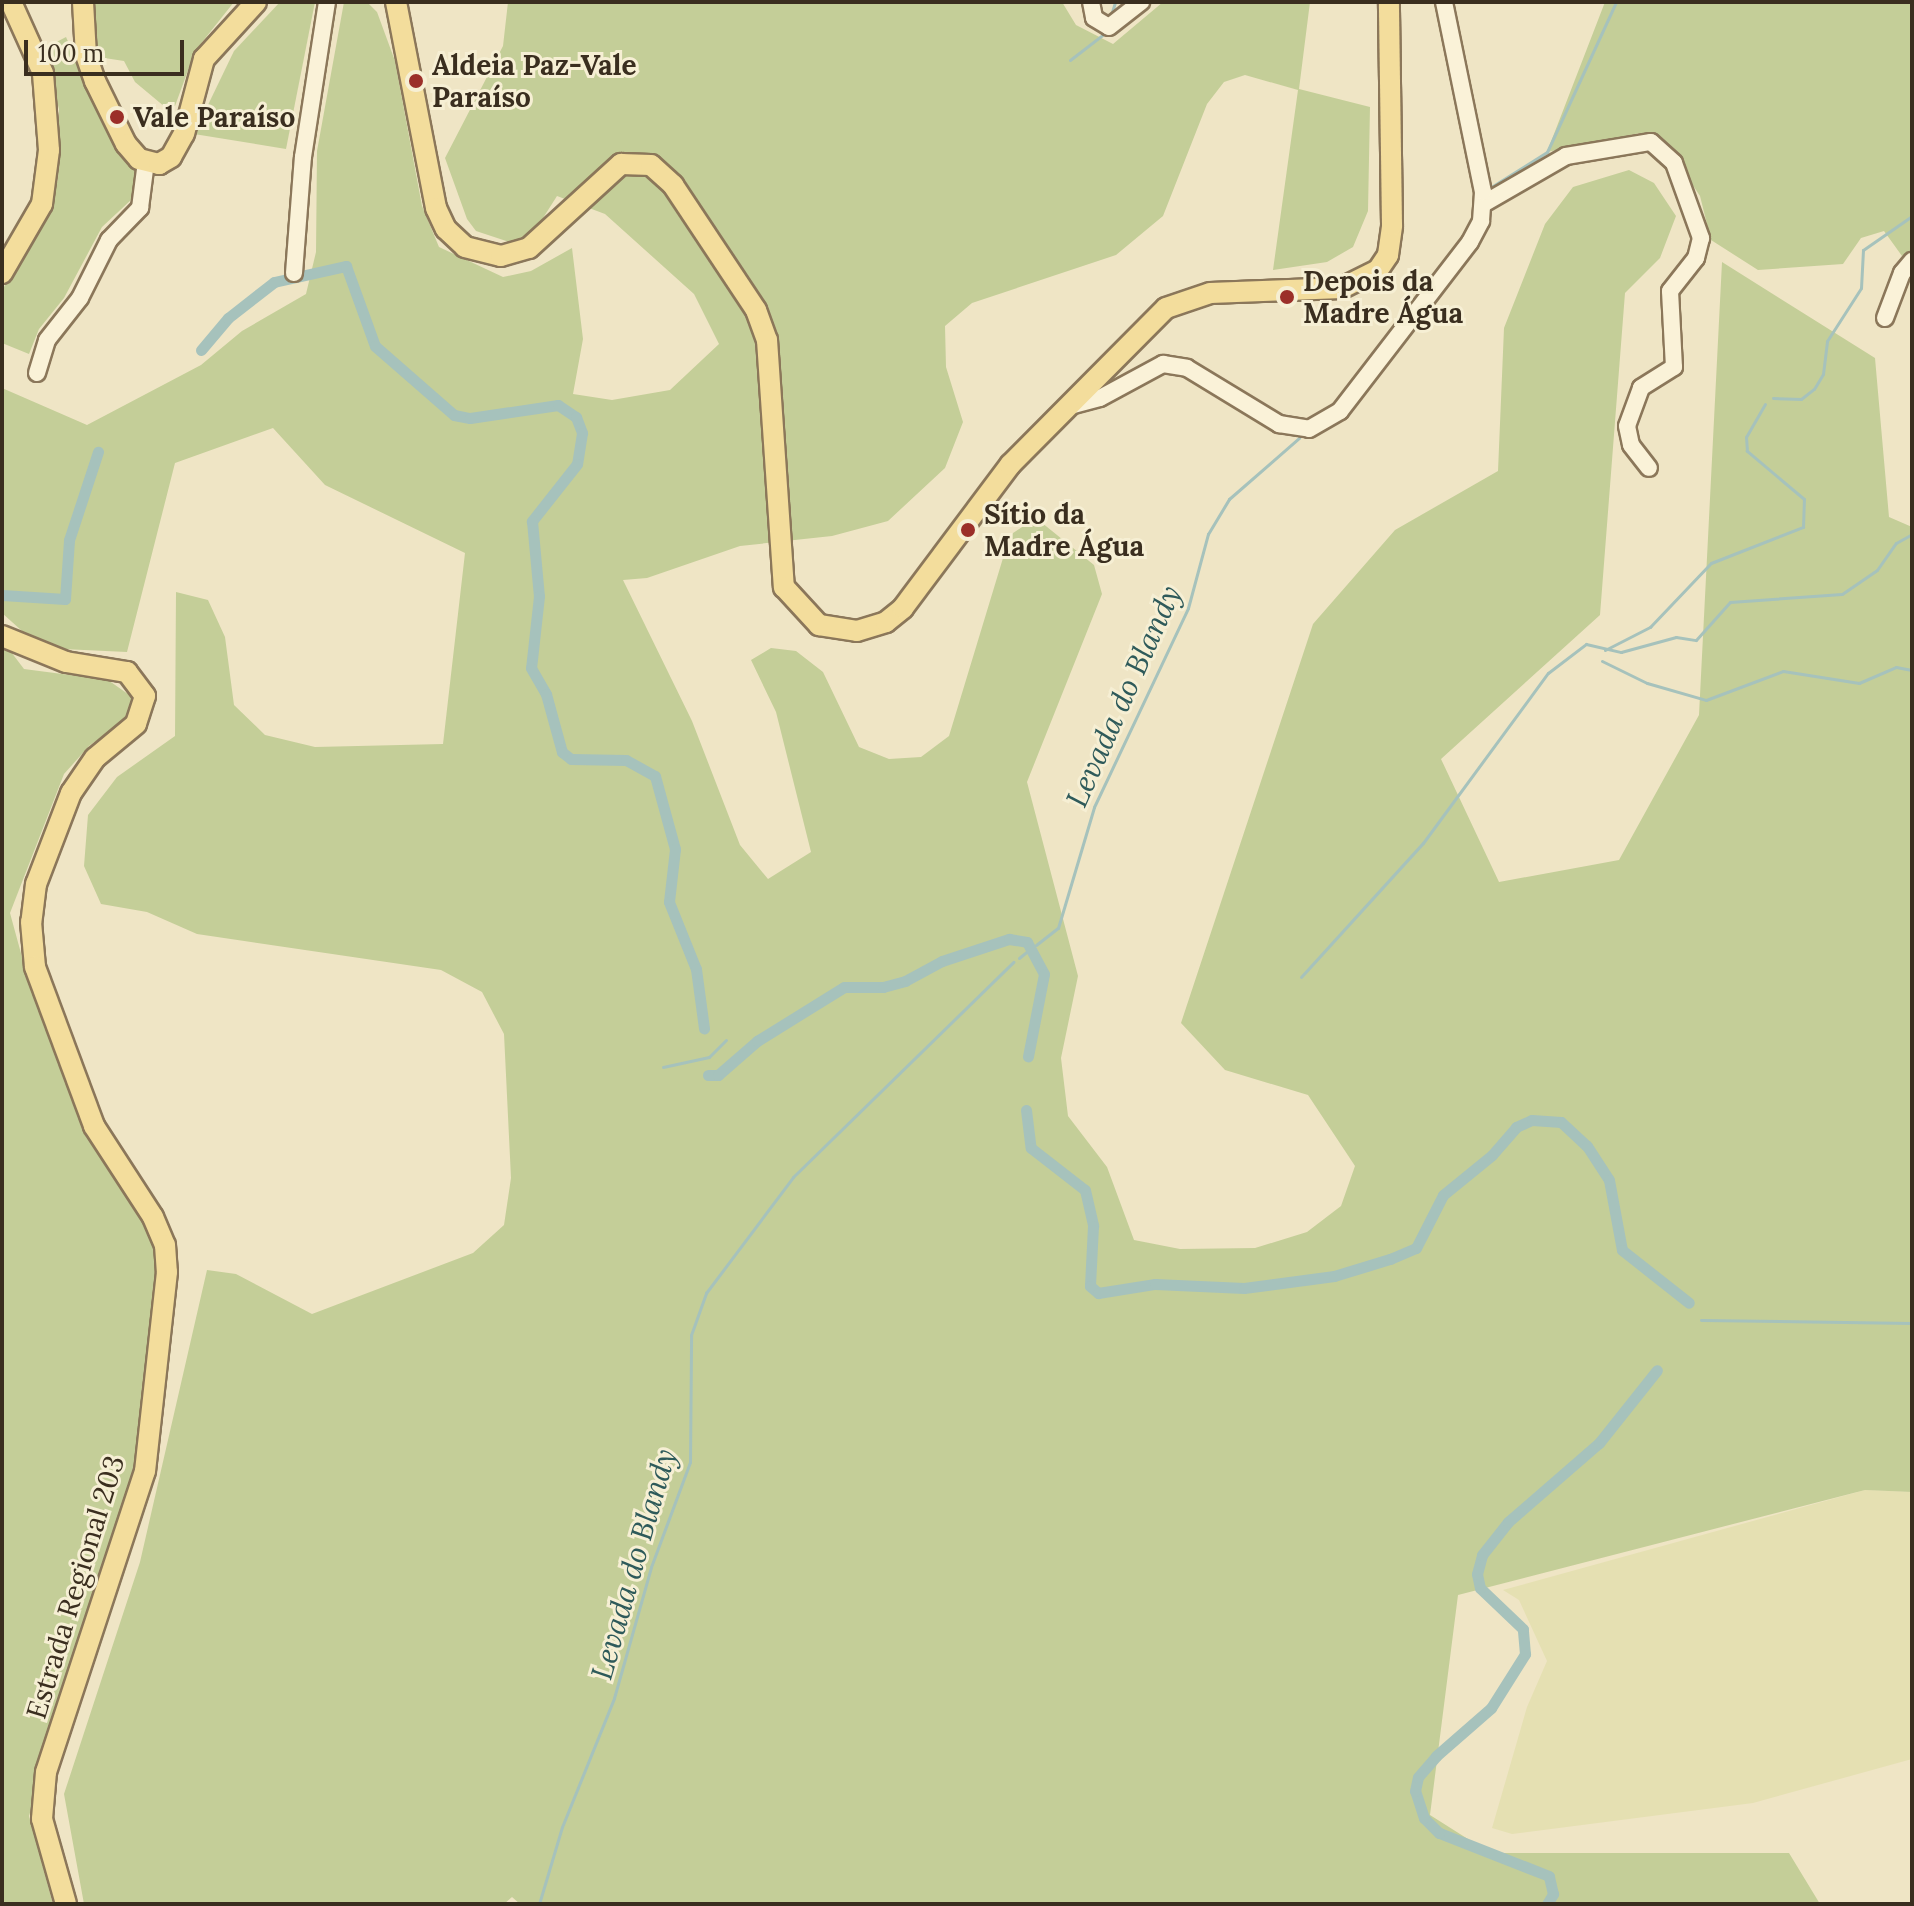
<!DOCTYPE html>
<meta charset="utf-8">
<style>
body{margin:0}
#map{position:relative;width:1914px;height:1906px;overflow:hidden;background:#efe5c5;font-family:Lora,serif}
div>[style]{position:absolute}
.farmland>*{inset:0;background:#e5e0b2}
.green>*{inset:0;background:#c4ce98}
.stream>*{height:3px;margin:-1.5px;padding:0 1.5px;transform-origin:1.5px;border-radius:1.5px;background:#a6c2bc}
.canal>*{height:11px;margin:-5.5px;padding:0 5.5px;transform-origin:5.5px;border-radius:5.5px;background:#a6c2bc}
.roads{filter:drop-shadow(2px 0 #8b775a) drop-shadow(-2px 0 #8b775a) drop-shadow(0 2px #8b775a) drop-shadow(0 -2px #8b775a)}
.minor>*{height:16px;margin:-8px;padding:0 8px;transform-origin:8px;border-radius:8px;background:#faf2d8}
.major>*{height:20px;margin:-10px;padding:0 10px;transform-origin:10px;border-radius:10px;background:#f3dd9c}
.dots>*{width:22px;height:22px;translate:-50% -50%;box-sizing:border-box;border:4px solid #f6efd4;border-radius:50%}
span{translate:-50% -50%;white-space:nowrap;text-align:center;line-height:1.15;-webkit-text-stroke:6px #f6efd4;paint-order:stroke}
.poi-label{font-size:28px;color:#3a2e1f;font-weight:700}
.left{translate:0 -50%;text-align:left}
.street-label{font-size:28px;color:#3a2e1f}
.water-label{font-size:30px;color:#2e5a5a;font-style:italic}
.frame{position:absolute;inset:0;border:4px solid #3a2e1f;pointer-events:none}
.scale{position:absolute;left:24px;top:40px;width:160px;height:36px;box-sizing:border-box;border:4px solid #3a2e1f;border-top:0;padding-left:10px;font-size:24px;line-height:28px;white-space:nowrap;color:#3a2e1f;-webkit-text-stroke:6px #f6efd4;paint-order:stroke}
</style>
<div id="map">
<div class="farmland">
<i style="clip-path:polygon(1865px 1490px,1912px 1492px,1912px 1759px,1753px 1803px,1512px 1834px,1492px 1828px,1527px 1707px,1547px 1661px,1519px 1600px,1503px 1590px)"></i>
</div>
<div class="green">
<i style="clip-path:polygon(93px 2px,234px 2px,195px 51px,175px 106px,165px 107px,135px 82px,124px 61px,98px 57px)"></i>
<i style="clip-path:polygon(280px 2px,315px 2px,286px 149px,194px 134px,234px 51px)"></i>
<i style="clip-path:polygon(344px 2px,367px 2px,377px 12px,395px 61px,422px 206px,439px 247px,503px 277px,531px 271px,572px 248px,583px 339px,573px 394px,612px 400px,670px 390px,719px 344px,694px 294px,605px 214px,557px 196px,536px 229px,512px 243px,476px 231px,467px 219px,445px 158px,503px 46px,508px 2px,1062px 2px,1076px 25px,1113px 44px,1163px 2px,1310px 2px,1299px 89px,1370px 107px,1368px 211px,1353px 247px,1327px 262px,1273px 270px,1298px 90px,1245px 75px,1224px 82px,1207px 104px,1163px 216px,1116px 255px,972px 303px,945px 326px,946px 367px,963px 422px,945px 468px,888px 521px,832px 536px,740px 546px,647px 578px,623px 580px,692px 721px,740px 845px,768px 879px,811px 852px,776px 712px,751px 660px,771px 648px,796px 651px,823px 672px,859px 747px,889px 759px,921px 757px,949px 736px,1010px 535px,1036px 518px,1094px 565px,1102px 594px,1027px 782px,1078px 976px,1061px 1058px,1068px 1116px,1107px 1167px,1134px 1240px,1180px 1249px,1255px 1248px,1307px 1232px,1341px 1206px,1355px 1166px,1308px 1095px,1225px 1070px,1181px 1023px,1313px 624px,1395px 530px,1498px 471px,1504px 328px,1545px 224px,1573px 187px,1629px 170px,1654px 183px,1676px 216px,1660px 258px,1625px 293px,1600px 615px,1441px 759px,1499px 882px,1619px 860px,1699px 715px,1722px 262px,1875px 358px,1889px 517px,1912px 527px,1912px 1492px,1865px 1490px,1458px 1595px,1430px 1815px,1490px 1853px,1789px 1853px,1820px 1904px,520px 1904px,512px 1897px,504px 1904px,84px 1904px,64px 1794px,140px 1562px,207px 1270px,236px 1274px,312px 1314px,473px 1253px,504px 1225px,511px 1178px,504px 1034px,482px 992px,441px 970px,197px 934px,147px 912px,101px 904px,84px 866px,88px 815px,117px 777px,175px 736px,176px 592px,208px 600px,225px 637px,234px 705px,265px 735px,315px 747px,443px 744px,465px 553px,325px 485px,273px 428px,175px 463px,127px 652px,41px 648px,2px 613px,2px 388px,87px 425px,201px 365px,242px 331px,306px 294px,316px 252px,317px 151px)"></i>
<i style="clip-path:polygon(1605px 2px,1912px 4px,1912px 249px,1902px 256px,1884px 231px,1861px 238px,1843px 264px,1758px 270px,1711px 240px,1700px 196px,1666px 145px,1640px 133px,1547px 152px)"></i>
<i style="clip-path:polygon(66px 37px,119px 155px,137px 169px,132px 199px,102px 227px,64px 298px,39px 329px,29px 354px,2px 343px,2px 291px,58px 180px,59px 109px,43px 49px)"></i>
<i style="clip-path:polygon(2px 640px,24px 669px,108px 680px,135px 699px,131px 717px,90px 745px,64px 774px,10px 913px,25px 968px,85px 1130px,151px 1226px,160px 1260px,138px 1461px,29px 1816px,53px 1904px,2px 1904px)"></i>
</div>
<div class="stream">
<i style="left:1112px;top:12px;width:10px;rotate:-73deg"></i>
<i style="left:1070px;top:60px;width:44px;rotate:-37.6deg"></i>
<i style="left:1488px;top:189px;width:70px;rotate:-32.1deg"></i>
<i style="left:1547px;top:152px;width:165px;rotate:-65.3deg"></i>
<i style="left:1773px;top:398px;width:28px;rotate:2deg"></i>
<i style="left:1801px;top:399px;width:16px;rotate:-38deg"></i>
<i style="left:1814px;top:389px;width:17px;rotate:-59deg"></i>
<i style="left:1823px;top:374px;width:33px;rotate:-83deg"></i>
<i style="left:1827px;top:341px;width:63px;rotate:-57.3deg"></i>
<i style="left:1861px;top:288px;width:38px;rotate:-87deg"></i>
<i style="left:1863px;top:250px;width:60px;rotate:-34.8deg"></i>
<i style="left:1605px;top:650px;width:51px;rotate:-27.1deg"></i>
<i style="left:1650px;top:627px;width:88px;rotate:-46.4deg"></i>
<i style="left:1711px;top:563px;width:99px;rotate:-21.4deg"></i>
<i style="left:1803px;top:527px;width:28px;rotate:-88deg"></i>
<i style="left:1804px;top:499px;width:75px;rotate:-139.9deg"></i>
<i style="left:1747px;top:451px;width:14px;rotate:-94deg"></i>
<i style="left:1746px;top:437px;width:38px;rotate:-60deg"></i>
<i style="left:1602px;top:661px;width:50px;rotate:26.1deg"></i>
<i style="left:1647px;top:683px;width:61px;rotate:16.1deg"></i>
<i style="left:1706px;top:700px;width:82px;rotate:-20.6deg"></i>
<i style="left:1783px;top:671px;width:77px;rotate:9deg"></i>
<i style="left:1859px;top:683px;width:40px;rotate:-23.4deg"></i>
<i style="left:1896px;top:667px;width:16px;rotate:11deg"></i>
<i style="left:1036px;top:945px;width:28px;rotate:-38deg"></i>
<i style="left:1058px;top:928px;width:126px;rotate:-73.4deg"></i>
<i style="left:1094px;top:807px;width:220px;rotate:-64.7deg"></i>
<i style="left:1188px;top:608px;width:77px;rotate:-74.9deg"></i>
<i style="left:1208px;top:534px;width:41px;rotate:-59deg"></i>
<i style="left:1229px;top:499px;width:93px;rotate:-41.1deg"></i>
<i style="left:1019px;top:958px;width:14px;rotate:-39deg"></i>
<i style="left:1301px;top:977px;width:181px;rotate:-47.7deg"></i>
<i style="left:1423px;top:843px;width:211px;rotate:-53.7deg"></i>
<i style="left:1548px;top:673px;width:48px;rotate:-37.3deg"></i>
<i style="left:1586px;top:644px;width:36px;rotate:13deg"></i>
<i style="left:1621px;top:652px;width:57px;rotate:-15.3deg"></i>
<i style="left:1676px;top:637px;width:20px;rotate:9deg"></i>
<i style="left:1696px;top:640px;width:51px;rotate:-48.2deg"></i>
<i style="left:1730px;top:602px;width:112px;rotate:-4.1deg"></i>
<i style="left:1842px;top:594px;width:42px;rotate:-34.4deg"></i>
<i style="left:1877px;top:570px;width:33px;rotate:-55deg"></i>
<i style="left:1896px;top:543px;width:18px;rotate:-29deg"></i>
<i style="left:663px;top:1067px;width:47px;rotate:-12.3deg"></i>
<i style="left:709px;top:1057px;width:24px;rotate:-45deg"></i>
<i style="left:1701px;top:1320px;width:211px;rotate:0.8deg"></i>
<i style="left:539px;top:1904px;width:80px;rotate:-73.4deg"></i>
<i style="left:562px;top:1827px;width:139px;rotate:-68deg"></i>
<i style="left:614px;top:1698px;width:136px;rotate:-74.2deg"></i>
<i style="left:651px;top:1567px;width:112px;rotate:-69.6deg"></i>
<i style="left:690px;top:1462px;width:127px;rotate:-89.5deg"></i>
<i style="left:691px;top:1335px;width:45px;rotate:-70.3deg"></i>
<i style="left:706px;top:1293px;width:145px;rotate:-53.1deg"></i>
<i style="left:793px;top:1177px;width:308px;rotate:-44.3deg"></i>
</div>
<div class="canal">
<i style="left:201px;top:350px;width:42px;rotate:-49.8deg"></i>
<i style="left:228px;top:318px;width:58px;rotate:-38deg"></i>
<i style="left:274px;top:282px;width:74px;rotate:-12.5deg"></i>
<i style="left:346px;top:266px;width:85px;rotate:70.1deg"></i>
<i style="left:375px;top:346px;width:105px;rotate:41.1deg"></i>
<i style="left:454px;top:415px;width:16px;rotate:11deg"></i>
<i style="left:470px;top:418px;width:89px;rotate:-8.4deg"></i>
<i style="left:558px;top:405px;width:22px;rotate:34deg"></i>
<i style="left:576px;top:417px;width:17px;rotate:69deg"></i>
<i style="left:582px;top:433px;width:31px;rotate:99deg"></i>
<i style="left:577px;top:464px;width:73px;rotate:128.3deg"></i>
<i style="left:532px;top:521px;width:75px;rotate:84.7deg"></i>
<i style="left:539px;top:596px;width:72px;rotate:96.3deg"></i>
<i style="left:531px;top:668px;width:30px;rotate:60deg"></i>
<i style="left:546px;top:694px;width:60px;rotate:74.6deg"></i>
<i style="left:562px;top:752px;width:11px;rotate:38deg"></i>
<i style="left:571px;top:759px;width:55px;rotate:1deg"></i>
<i style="left:626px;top:760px;width:33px;rotate:29deg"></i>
<i style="left:655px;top:776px;width:76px;rotate:74.7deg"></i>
<i style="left:675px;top:849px;width:53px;rotate:96.5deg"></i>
<i style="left:669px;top:902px;width:72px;rotate:68.1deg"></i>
<i style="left:696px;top:969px;width:60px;rotate:82.3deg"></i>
<i style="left:2px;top:595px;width:63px;rotate:3.6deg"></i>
<i style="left:65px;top:599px;width:59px;rotate:-86.1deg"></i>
<i style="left:69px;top:540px;width:93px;rotate:-71.8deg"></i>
<i style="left:708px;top:1075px;width:10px"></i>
<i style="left:718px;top:1075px;width:52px;rotate:-41.1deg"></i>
<i style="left:757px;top:1041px;width:102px;rotate:-31.8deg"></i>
<i style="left:844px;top:987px;width:39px"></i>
<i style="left:883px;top:987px;width:23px;rotate:-15deg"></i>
<i style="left:905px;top:981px;width:42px;rotate:-28.4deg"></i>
<i style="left:942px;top:961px;width:71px;rotate:-18.2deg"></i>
<i style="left:1009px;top:939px;width:18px;rotate:9deg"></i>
<i style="left:1027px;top:942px;width:36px;rotate:62deg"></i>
<i style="left:1044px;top:974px;width:84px;rotate:101deg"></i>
<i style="left:1026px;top:1110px;width:38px;rotate:83deg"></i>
<i style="left:1031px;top:1148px;width:68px;rotate:37.9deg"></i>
<i style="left:1085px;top:1190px;width:37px;rotate:77deg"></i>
<i style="left:1093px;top:1226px;width:60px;rotate:92.9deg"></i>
<i style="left:1090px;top:1286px;width:11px;rotate:41deg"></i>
<i style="left:1098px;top:1293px;width:58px;rotate:-9deg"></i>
<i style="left:1155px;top:1284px;width:89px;rotate:2.6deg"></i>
<i style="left:1244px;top:1288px;width:91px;rotate:-7.6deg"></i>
<i style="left:1334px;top:1276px;width:59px;rotate:-16.9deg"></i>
<i style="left:1390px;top:1259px;width:28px;rotate:-23deg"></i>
<i style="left:1416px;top:1248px;width:59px;rotate:-63deg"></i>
<i style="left:1443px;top:1195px;width:63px;rotate:-39.2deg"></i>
<i style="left:1492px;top:1155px;width:37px;rotate:-49deg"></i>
<i style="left:1516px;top:1127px;width:17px;rotate:-24deg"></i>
<i style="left:1532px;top:1120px;width:29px;rotate:4deg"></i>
<i style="left:1561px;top:1122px;width:35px;rotate:43deg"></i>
<i style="left:1587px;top:1146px;width:40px;rotate:57.1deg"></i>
<i style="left:1609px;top:1180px;width:71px;rotate:79.5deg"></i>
<i style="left:1622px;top:1250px;width:85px;rotate:38.3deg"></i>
<i style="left:1547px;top:1904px;width:12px;rotate:-59deg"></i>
<i style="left:1553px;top:1894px;width:18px;rotate:-103deg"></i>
<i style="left:1549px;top:1876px;width:118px;rotate:-158.6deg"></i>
<i style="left:1439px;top:1833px;width:21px;rotate:-135deg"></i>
<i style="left:1424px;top:1818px;width:28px;rotate:-108deg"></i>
<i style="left:1415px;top:1791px;width:14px;rotate:-78deg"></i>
<i style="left:1418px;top:1777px;width:28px;rotate:-49deg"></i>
<i style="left:1436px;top:1756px;width:73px;rotate:-41.1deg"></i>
<i style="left:1491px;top:1708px;width:64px;rotate:-57.8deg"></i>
<i style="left:1525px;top:1654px;width:25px;rotate:-95deg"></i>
<i style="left:1523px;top:1629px;width:59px;rotate:-136.4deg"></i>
<i style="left:1480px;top:1588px;width:14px;rotate:-102deg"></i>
<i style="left:1477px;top:1574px;width:20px;rotate:-75deg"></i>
<i style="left:1482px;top:1555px;width:42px;rotate:-51.8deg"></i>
<i style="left:1508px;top:1522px;width:121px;rotate:-41deg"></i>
<i style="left:1599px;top:1443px;width:93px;rotate:-51.5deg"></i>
</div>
<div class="roads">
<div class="minor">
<i style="left:1091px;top:2px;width:16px;rotate:79deg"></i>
<i style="left:1094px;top:18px;width:17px;rotate:31deg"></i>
<i style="left:1109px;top:27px;width:41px;rotate:-38deg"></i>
<i style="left:1483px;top:204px;width:96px;rotate:-30deg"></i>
<i style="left:1566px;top:156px;width:86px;rotate:-9.4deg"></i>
<i style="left:1651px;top:142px;width:31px;rotate:42deg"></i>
<i style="left:1674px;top:163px;width:80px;rotate:70.2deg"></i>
<i style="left:1701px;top:238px;width:21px;rotate:104deg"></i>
<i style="left:1696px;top:258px;width:42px;rotate:128.2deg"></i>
<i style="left:1670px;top:291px;width:76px;rotate:87deg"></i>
<i style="left:1674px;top:367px;width:39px;rotate:148deg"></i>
<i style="left:1641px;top:388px;width:40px;rotate:110.2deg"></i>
<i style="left:1627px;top:426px;width:19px;rotate:78deg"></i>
<i style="left:1631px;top:445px;width:29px;rotate:52deg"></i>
<i style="left:294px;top:273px;width:116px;rotate:-85.6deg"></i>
<i style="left:303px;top:157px;width:157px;rotate:-81.2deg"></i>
<i style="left:1885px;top:318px;width:48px;rotate:-69.3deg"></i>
<i style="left:1902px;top:273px;width:16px;rotate:-50deg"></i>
<i style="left:37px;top:373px;width:34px;rotate:-73deg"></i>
<i style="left:47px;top:340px;width:53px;rotate:-51.8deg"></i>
<i style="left:80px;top:298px;width:65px;rotate:-63.4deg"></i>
<i style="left:109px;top:240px;width:45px;rotate:-45.9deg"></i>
<i style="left:140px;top:208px;width:46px;rotate:-82.6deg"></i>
<i style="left:1066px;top:407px;width:35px;rotate:-15deg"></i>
<i style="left:1100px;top:398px;width:72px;rotate:-28.4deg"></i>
<i style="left:1163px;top:364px;width:24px;rotate:9deg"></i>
<i style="left:1187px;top:368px;width:108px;rotate:31.3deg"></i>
<i style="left:1279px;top:424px;width:30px;rotate:9deg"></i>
<i style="left:1309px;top:429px;width:36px;rotate:-30deg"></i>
<i style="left:1340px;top:411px;width:213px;rotate:-52.4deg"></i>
<i style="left:1470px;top:242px;width:24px;rotate:-62deg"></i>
<i style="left:1481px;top:221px;width:29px;rotate:-86deg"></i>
<i style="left:1483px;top:192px;width:194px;rotate:-101.6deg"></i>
</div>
<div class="major">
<i style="left:83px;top:2px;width:53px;rotate:86.8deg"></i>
<i style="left:86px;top:55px;width:28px;rotate:71deg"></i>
<i style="left:95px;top:81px;width:70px;rotate:63.8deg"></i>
<i style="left:126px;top:144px;width:20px;rotate:49deg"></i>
<i style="left:139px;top:159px;width:21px;rotate:14deg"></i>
<i style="left:159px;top:164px;width:14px;rotate:-30deg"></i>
<i style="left:171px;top:157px;width:26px;rotate:-61deg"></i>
<i style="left:184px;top:134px;width:78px;rotate:-75.1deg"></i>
<i style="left:204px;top:59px;width:77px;rotate:-47.6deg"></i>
<i style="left:396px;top:2px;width:210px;rotate:79deg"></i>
<i style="left:436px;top:208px;width:23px;rotate:65deg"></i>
<i style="left:446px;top:229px;width:26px;rotate:43deg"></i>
<i style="left:465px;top:247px;width:37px;rotate:14deg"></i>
<i style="left:501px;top:256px;width:29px;rotate:-16deg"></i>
<i style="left:529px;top:248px;width:125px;rotate:-42.4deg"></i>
<i style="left:621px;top:164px;width:30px;rotate:2deg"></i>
<i style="left:651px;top:165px;width:30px;rotate:42deg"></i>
<i style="left:673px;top:185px;width:150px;rotate:56.4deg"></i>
<i style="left:756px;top:310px;width:32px;rotate:70deg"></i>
<i style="left:767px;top:340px;width:248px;rotate:86.1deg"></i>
<i style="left:784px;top:587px;width:52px;rotate:47.4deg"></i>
<i style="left:819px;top:625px;width:38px;rotate:9deg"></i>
<i style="left:857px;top:631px;width:30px;rotate:-17deg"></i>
<i style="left:886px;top:622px;width:22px;rotate:-39deg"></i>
<i style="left:903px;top:608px;width:179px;rotate:-53.2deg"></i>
<i style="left:1010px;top:465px;width:221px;rotate:-45.2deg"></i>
<i style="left:1166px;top:308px;width:46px;rotate:-18.8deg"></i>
<i style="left:1210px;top:293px;width:132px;rotate:-2.2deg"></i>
<i style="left:1342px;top:288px;width:40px;rotate:-26.6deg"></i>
<i style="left:1378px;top:270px;width:18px;rotate:-56deg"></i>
<i style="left:1388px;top:255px;width:30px;rotate:-82deg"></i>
<i style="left:1392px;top:225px;width:223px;rotate:-90.8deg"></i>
<i style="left:2px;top:273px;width:80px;rotate:-59.9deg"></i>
<i style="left:42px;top:204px;width:54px;rotate:-82.6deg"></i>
<i style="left:49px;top:150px;width:77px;rotate:-94.5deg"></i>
<i style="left:43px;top:73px;width:78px;rotate:-114.3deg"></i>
<i style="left:2px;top:636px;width:69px;rotate:22.1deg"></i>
<i style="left:66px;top:662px;width:62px;rotate:9.3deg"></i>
<i style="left:127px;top:672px;width:30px;rotate:53deg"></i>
<i style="left:145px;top:696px;width:29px;rotate:108deg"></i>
<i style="left:136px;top:724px;width:53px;rotate:140.3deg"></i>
<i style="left:95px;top:758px;width:42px;rotate:124.4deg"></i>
<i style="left:71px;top:793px;width:97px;rotate:111deg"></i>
<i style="left:36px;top:884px;width:38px;rotate:97deg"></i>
<i style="left:31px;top:922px;width:45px;rotate:84.9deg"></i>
<i style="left:35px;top:967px;width:170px;rotate:69.6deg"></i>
<i style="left:94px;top:1126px;width:108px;rotate:57deg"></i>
<i style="left:153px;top:1217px;width:30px;rotate:67deg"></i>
<i style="left:165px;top:1245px;width:27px;rotate:86deg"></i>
<i style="left:167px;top:1272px;width:200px;rotate:96.3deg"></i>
<i style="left:145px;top:1471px;width:317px;rotate:108.2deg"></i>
<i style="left:46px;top:1772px;width:47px;rotate:94.9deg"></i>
<i style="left:42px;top:1819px;width:88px;rotate:74.2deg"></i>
</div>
</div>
<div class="dots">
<i style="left:416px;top:81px;background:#9b2f29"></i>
<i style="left:117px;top:117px;background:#9b2f29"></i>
<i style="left:1287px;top:297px;background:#9b2f29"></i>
<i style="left:968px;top:530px;background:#9b2f29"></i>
</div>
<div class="poi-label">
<span class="left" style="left:432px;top:81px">Aldeia Paz-Vale<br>Paraíso</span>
<span class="left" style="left:133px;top:117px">Vale Paraíso</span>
<span class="left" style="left:1303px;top:297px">Depois da<br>Madre Água</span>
<span class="left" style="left:984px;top:530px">Sítio da<br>Madre Água</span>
</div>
<div class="street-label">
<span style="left:75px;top:1587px;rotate:-73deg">Estrada Regional 203</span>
</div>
<div class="water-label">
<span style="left:1123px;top:696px;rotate:-66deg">Levada do Blandy</span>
<span style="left:633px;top:1564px;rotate:-74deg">Levada do Blandy</span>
</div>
<div class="frame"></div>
<div class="scale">100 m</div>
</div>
